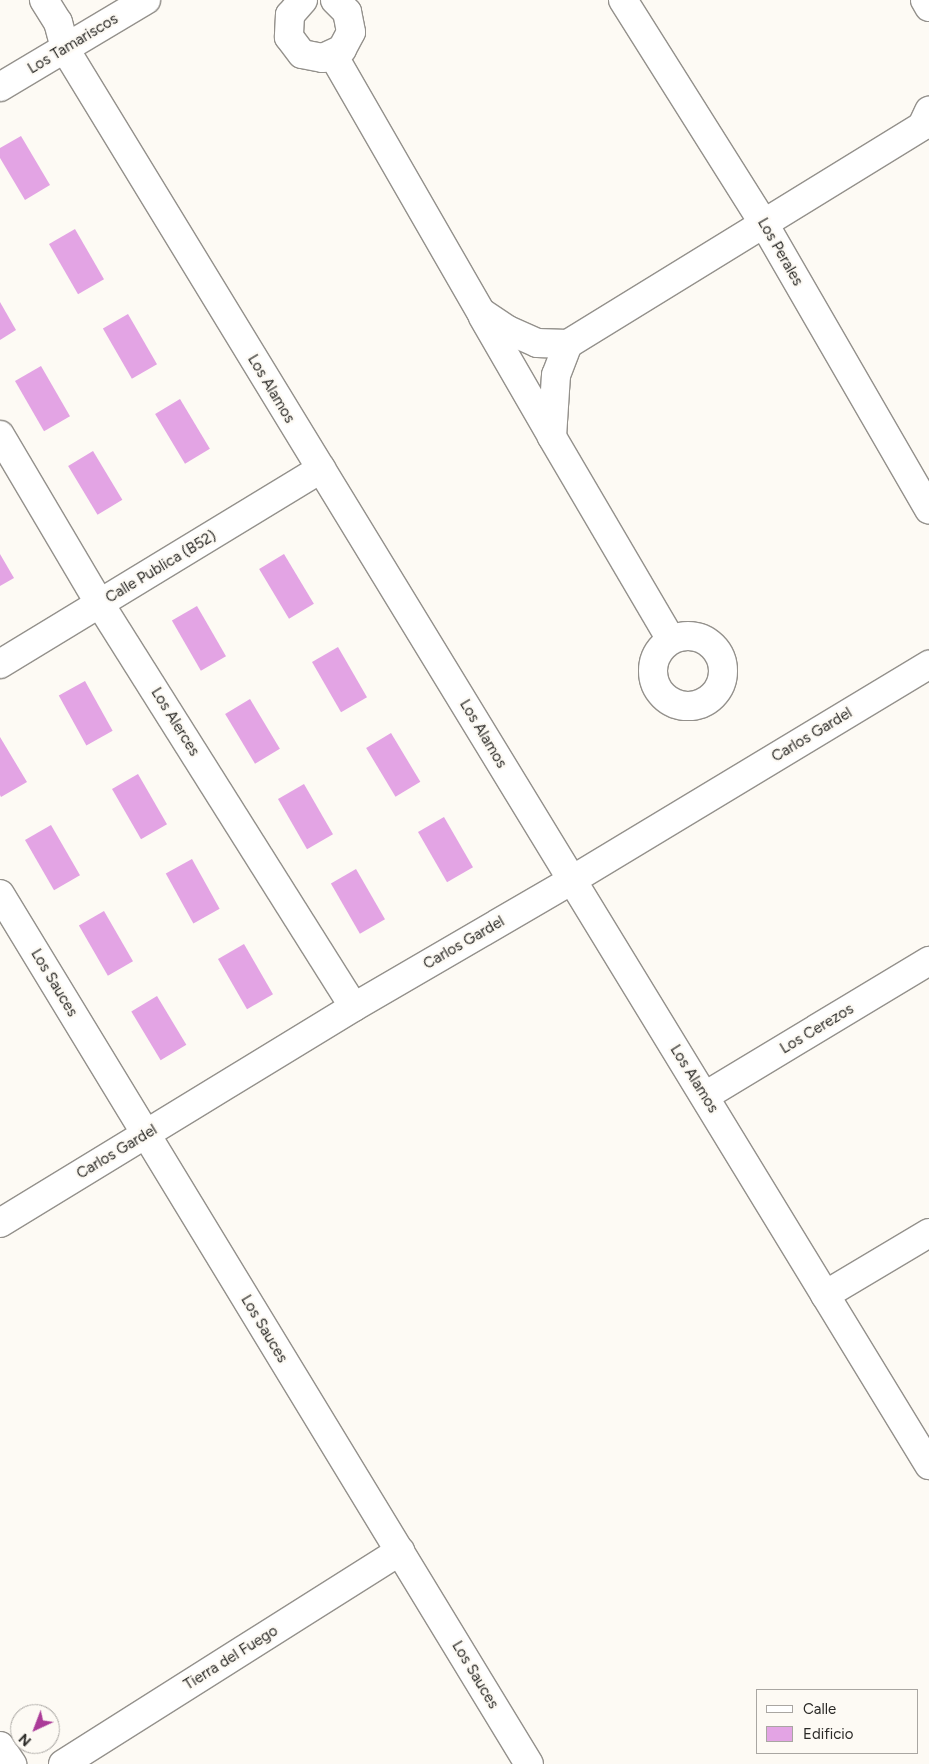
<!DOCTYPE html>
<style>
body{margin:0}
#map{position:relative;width:929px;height:1764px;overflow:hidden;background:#fdfaf4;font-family:Figtree,sans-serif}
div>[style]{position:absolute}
.building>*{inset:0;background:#e3a4e4;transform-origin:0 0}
.roads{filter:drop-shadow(1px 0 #94918c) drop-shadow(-1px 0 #94918c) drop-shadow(0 1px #94918c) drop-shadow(0 -1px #94918c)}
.minor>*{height:28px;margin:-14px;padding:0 14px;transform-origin:14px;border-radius:14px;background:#fff}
.minor>.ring{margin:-14px;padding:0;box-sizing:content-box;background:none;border:28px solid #fff;border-radius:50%}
span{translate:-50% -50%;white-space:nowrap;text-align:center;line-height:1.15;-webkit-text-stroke:4.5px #fdfaf4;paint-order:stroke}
.street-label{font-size:15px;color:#2a2926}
.legend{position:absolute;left:756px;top:1689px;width:162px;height:65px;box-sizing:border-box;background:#fdfaf4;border:1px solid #a9a6a2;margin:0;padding:6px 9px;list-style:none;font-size:15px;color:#2a2926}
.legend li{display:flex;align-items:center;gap:10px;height:25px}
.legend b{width:25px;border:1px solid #a9a6a2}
.north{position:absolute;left:10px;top:1704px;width:50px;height:50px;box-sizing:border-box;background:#fdfaf4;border:1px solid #a9a6a2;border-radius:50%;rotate:223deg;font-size:14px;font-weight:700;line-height:20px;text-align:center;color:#2a2926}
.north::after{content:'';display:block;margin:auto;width:18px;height:22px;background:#ab3b98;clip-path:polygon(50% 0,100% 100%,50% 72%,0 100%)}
</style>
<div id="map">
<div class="building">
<i style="clip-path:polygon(21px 136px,50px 185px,25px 200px,0 158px,0 148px)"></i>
<i style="left:75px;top:229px;width:58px;height:30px;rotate:60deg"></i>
<i style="clip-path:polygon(0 302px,16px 330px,0 340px)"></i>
<i style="left:128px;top:314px;width:58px;height:29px;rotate:60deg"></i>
<i style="left:41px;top:366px;width:58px;height:30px;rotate:60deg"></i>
<i style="left:180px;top:399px;width:58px;height:29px;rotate:59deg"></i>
<i style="left:93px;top:451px;width:57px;height:29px;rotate:59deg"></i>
<i style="clip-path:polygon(0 554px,14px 578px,0 586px)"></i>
<i style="left:284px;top:554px;width:58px;height:29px;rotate:59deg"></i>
<i style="left:197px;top:606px;width:58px;height:29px;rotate:60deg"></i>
<i style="left:338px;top:647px;width:58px;height:30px;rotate:60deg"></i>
<i style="left:85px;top:681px;width:57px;height:30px;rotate:61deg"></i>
<i style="left:250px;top:699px;width:58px;height:29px;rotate:59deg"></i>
<i style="left:391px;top:733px;width:57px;height:29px;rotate:59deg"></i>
<i style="clip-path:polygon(0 737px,27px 782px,1px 797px,0 795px)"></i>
<i style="left:138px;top:774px;width:58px;height:30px;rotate:60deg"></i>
<i style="left:304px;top:784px;width:58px;height:30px;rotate:60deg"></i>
<i style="left:444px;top:817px;width:58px;height:30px;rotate:60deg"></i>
<i style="left:51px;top:825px;width:58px;height:30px;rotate:60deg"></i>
<i style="left:192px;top:859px;width:57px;height:30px;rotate:61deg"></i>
<i style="left:356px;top:869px;width:58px;height:29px;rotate:60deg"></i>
<i style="left:104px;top:911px;width:58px;height:29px;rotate:60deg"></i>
<i style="left:244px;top:944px;width:58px;height:30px;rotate:60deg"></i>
<i style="left:157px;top:996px;width:57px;height:30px;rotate:59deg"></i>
</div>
<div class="roads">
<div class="minor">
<i style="left:44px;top:0;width:26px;rotate:58deg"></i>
<i style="left:58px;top:22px;width:28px;rotate:75deg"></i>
<i style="left:65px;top:49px;width:1659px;rotate:58.61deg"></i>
<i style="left:303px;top:0;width:20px;rotate:131deg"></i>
<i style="left:290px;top:15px;width:22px;rotate:93deg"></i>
<i style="left:289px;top:37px;width:21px;rotate:53deg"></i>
<i style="left:302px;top:54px;width:21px;rotate:11deg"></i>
<i style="left:323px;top:58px;width:21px;rotate:-25deg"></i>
<i style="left:342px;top:49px;width:19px;rotate:-62deg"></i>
<i style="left:351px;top:32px;width:20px;rotate:-101deg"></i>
<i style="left:347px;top:12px;width:17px;rotate:-135deg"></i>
<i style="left:623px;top:0;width:262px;rotate:57.8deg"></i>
<i style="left:763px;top:222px;width:332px;rotate:60deg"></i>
<i style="left:925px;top:0;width:8px;rotate:60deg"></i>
<i style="left:333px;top:55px;width:297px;rotate:60.1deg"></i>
<i style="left:481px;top:312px;width:32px;rotate:34deg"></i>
<i style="left:508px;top:330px;width:32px;rotate:24deg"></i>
<i style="left:537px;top:343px;width:31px;rotate:2deg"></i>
<i style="left:568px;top:344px;width:416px;rotate:-31.6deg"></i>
<i style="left:922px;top:126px;width:17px;rotate:-65deg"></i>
<i style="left:0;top:87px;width:170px;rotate:-30.8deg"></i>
<i style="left:483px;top:317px;width:136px;rotate:60deg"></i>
<i style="left:568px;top:344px;width:33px;rotate:111deg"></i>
<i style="left:556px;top:375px;width:62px;rotate:93.7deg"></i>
<i style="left:552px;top:437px;width:235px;rotate:59.6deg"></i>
<i style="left:0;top:435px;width:196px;rotate:59.4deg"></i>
<i style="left:100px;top:604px;width:476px;rotate:57.8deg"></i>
<i class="ring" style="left:653px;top:636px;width:42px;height:42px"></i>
<i style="left:0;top:664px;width:376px;rotate:-31.3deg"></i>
<i style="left:0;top:894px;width:1018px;rotate:58.7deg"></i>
<i style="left:705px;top:1096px;width:262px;rotate:-31.1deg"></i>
<i style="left:0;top:1223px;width:415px;rotate:-31.4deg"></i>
<i style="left:354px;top:1007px;width:252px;rotate:-30.2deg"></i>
<i style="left:572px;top:880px;width:417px;rotate:-31.1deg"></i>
<i style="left:825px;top:1295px;width:121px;rotate:-30.8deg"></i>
<i style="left:0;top:1746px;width:22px;rotate:56deg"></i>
<i style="left:63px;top:1764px;width:399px;rotate:-32.3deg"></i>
</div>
</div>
<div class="street-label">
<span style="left:73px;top:44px;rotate:-31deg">Los Tamariscos</span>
<span style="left:780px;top:252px;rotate:60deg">Los Perales</span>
<span style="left:271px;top:389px;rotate:59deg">Los Alamos</span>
<span style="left:161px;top:567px;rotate:-31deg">Calle Publica (B52)</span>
<span style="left:175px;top:722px;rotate:58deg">Los Alerces</span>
<span style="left:483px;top:734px;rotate:59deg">Los Alamos</span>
<span style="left:812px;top:735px;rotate:-31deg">Carlos Gardel</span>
<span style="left:464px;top:943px;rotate:-30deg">Carlos Gardel</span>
<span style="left:54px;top:983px;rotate:59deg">Los Sauces</span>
<span style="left:817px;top:1029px;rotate:-31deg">Los Cerezos</span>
<span style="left:694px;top:1079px;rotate:58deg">Los Alamos</span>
<span style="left:117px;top:1152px;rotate:-31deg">Carlos Gardel</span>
<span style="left:264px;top:1329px;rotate:59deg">Los Sauces</span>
<span style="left:231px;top:1658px;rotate:-32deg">Tierra del Fuego</span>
<span style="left:475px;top:1675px;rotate:59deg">Los Sauces</span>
</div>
<ul class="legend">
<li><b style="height:6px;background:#fff"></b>Calle</li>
<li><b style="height:14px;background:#e3a4e4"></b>Edificio</li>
</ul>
<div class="north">N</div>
</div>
